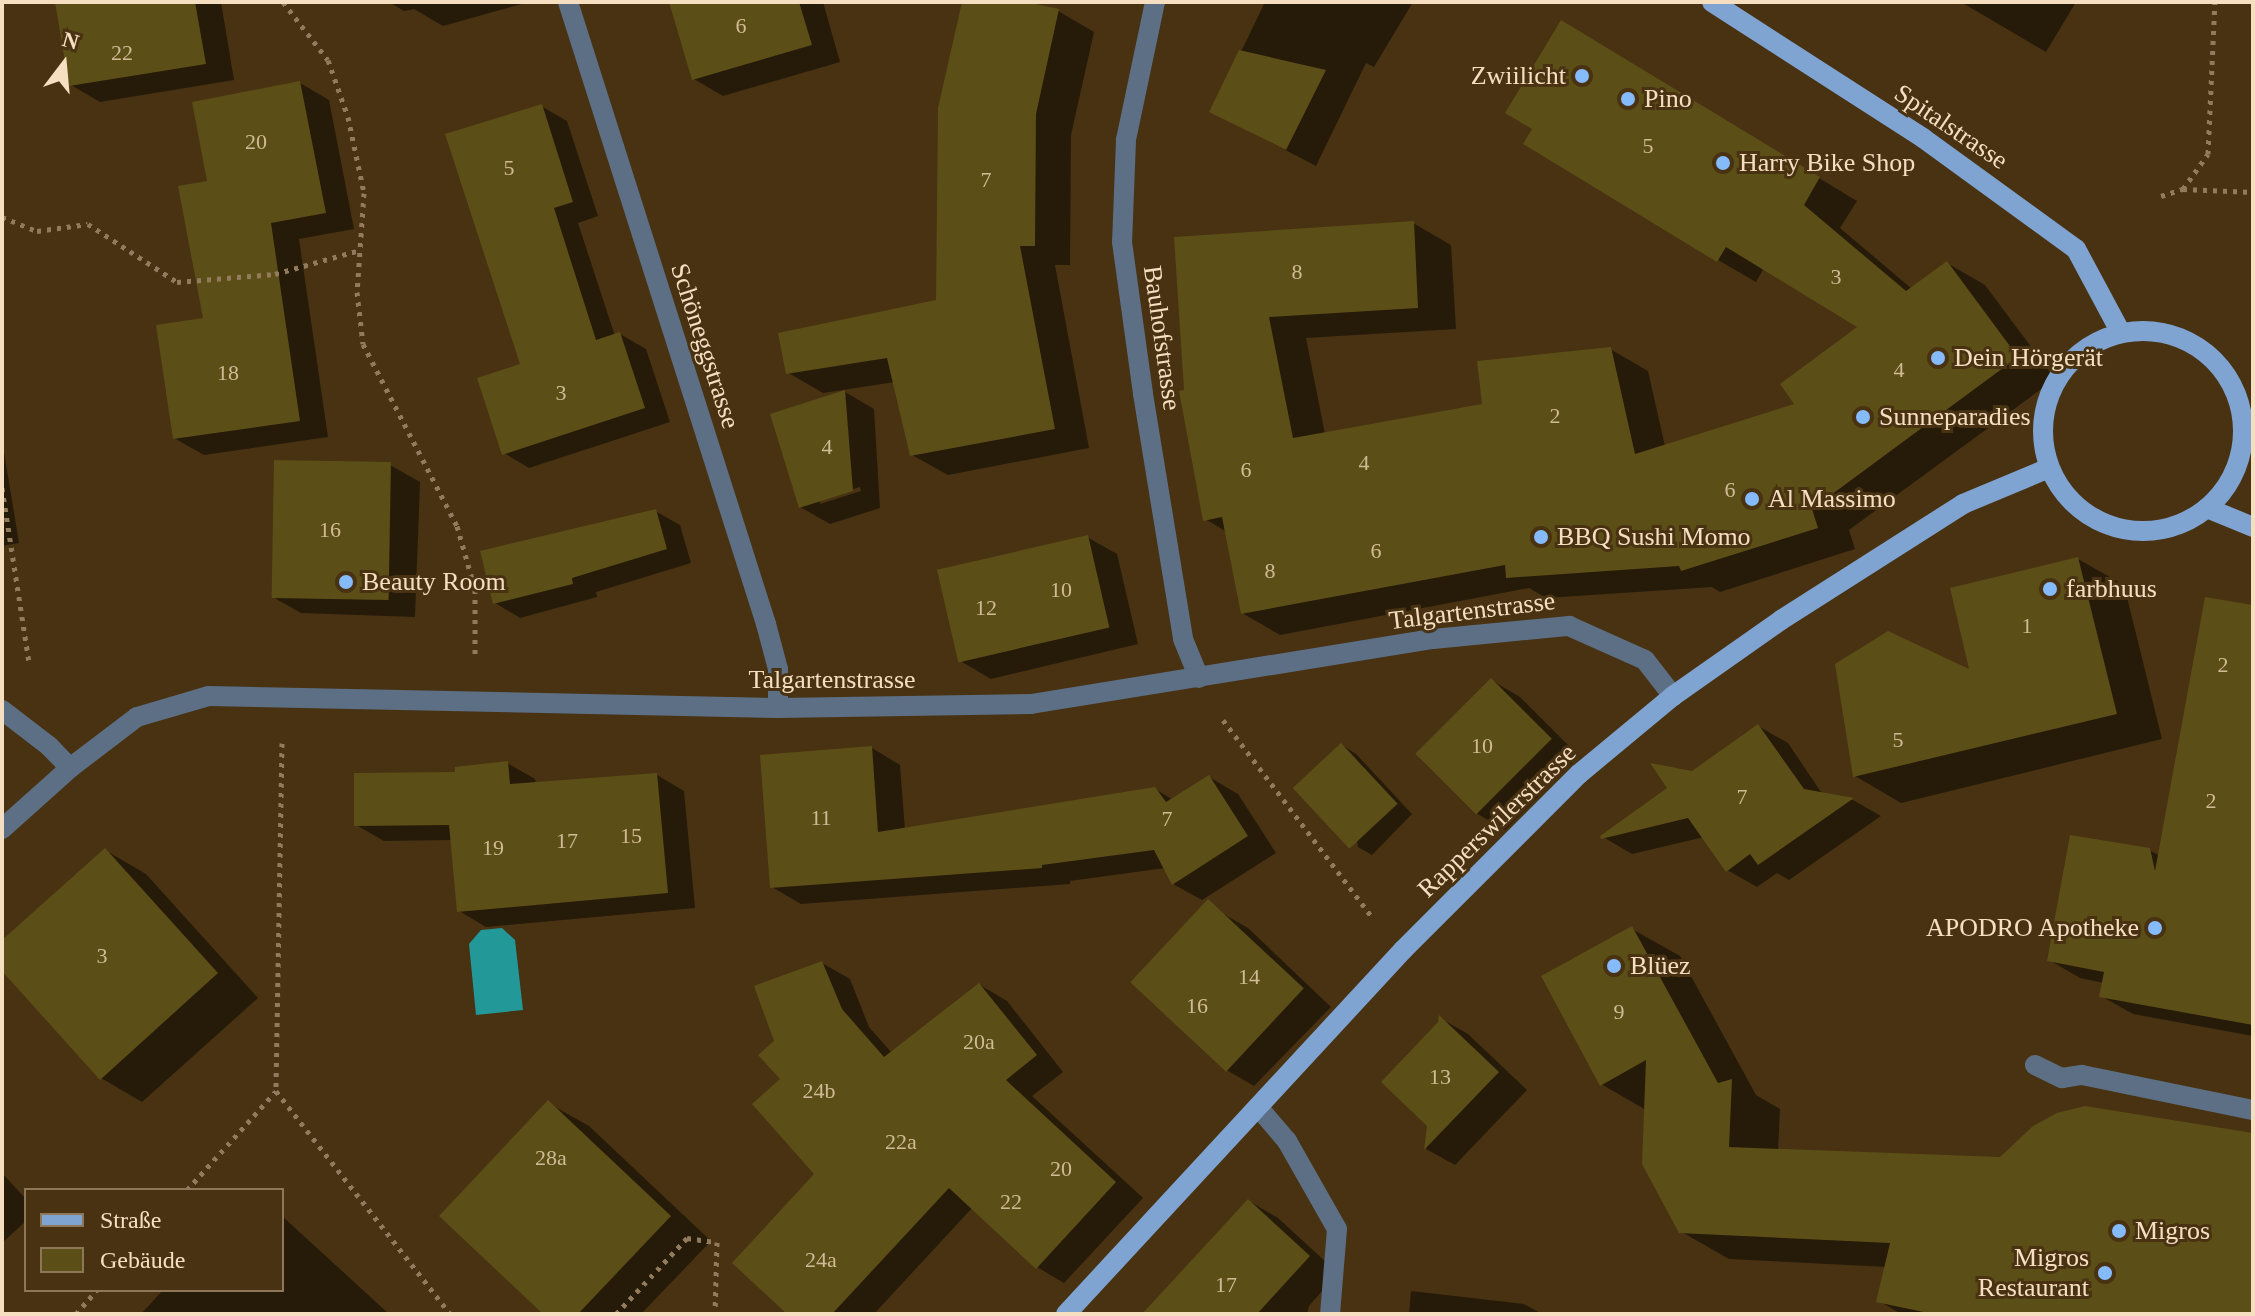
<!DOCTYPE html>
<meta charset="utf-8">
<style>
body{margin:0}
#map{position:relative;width:2255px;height:1316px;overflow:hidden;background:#483212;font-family:Georgia,serif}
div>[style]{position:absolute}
.water>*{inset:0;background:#229998}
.shadow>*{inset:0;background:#0007}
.building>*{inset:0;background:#5c4e17;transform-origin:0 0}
.path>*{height:5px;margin-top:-2.5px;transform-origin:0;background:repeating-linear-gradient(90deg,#927b5c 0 4px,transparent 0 10px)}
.minor>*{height:20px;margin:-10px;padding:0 10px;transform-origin:10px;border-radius:10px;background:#5c6f85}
.major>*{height:20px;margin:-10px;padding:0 10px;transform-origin:10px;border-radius:10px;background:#7fa4d2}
.major>.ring{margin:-10px;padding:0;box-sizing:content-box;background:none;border:20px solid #7fa4d2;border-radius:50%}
.dots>*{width:22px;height:22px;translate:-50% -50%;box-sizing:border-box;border:4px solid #483212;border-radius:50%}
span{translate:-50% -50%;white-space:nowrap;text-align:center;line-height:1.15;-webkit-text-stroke:6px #483212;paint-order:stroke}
.number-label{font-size:22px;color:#d0bb96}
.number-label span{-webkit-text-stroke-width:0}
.poi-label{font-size:26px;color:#f6dfc1}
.right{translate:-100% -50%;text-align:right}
.left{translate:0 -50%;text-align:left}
.street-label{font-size:26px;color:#f6dfc1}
.frame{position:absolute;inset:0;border:4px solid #f6dfc1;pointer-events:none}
.legend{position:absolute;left:24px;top:1188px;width:260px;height:104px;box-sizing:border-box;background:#483212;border:2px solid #8e7758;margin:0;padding:10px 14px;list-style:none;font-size:24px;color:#f6dfc1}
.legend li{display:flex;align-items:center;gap:16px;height:40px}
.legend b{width:40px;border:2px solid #8e7758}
.north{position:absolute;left:24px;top:24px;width:80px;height:80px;-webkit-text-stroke:6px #483212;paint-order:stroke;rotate:16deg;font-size:22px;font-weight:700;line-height:32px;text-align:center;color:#f6dfc1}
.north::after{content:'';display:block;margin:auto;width:28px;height:36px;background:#f6dfc1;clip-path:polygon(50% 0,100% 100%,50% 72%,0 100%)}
</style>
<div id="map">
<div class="water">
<i style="clip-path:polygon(502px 928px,515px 940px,523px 1010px,476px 1015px,469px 944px,481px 930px)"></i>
</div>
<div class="shadow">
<i style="clip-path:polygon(57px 2px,221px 2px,234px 80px,100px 102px,71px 85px)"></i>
<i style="clip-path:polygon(389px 2px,529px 2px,443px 26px,414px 9px,404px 11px)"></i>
<i style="clip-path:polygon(696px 2px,823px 2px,840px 62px,723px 96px,694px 79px)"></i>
<i style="clip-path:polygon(964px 2px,1017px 2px,1058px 11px,1094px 32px,1071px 135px,1070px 265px,1055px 265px,1089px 448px,948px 475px,912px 455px,895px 382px,823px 393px,787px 372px,938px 301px)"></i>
<i style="clip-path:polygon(1261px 2px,1413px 2px,1374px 67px,1366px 63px,1316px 166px,1212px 112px,1264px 4px)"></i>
<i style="clip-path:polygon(1961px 2px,2076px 2px,2046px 52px)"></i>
<i style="clip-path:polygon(1599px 45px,1857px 201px,1840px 228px,1912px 289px,1947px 263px,1985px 285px,2055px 379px,1849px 530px,1855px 549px,1720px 592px,1712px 587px,1546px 598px,1529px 588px,1280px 635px,1242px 613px,1227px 532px,1205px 519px,1186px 391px,1177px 239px,1413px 223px,1451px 245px,1456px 329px,1306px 338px,1325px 434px,1484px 405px,1610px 349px,1648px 371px,1665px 446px,1798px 405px,1861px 327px,1764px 268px,1756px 282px,1718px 260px)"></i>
<i style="clip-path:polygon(300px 83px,329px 100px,354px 229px,299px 239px,328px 437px,204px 455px,174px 438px,205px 320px,229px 178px)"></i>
<i style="clip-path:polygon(541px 106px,567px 121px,598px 216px,578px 223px,615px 336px,620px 334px,646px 349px,670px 422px,529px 468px,504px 453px,522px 365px)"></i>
<i style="clip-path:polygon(evenodd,845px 392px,874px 409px,880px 508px,830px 524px,800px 507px,845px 392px,860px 487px,861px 491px,820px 504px,820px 499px,860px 487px)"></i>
<i style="clip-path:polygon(2px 440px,19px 543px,2px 546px)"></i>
<i style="clip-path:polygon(390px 465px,420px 482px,415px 617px,301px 613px,271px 596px)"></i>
<i style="clip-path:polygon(655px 511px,680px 525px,691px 563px,596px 592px,597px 597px,520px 618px,495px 603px)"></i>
<i style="clip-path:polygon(1087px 537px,1117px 554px,1138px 644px,991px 679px,962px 662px)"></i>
<i style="clip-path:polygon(2078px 559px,2124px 585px,2162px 739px,1901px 803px,1855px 776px,1972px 672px)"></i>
<i style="clip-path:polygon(2253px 607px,2253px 1036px,2133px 1014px,2101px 996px,2104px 983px,2080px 978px,2049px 960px,2149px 850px,2160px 856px)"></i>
<i style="clip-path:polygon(1491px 680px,1520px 697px,1579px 756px,1505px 830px,1476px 813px)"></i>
<i style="clip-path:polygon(1758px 726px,1788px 743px,1823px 795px,1853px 800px,1881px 816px,1789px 880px,1777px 873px,1757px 887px,1727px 870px,1704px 837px,1632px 854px,1603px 837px)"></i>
<i style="clip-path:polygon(1342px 745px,1356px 754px,1412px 814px,1372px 855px,1358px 847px)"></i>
<i style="clip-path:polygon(872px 748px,900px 765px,905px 830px,1155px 789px,1172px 799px,1209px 777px,1238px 794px,1276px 853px,1202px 900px,1173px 884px,1165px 868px,1070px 881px,1070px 884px,801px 904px,772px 887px)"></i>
<i style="clip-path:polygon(507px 763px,535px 779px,536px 784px,657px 775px,684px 791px,695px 908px,486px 927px,459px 911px,452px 840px,384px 841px,356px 825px)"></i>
<i style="clip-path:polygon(105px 850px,146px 874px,258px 998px,142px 1102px,101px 1078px,2px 968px,2px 943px)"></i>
<i style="clip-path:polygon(1218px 911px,1248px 928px,1331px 1007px,1254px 1086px,1225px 1069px)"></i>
<i style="clip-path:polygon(1632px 929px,1680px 956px,1756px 1095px,1780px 1109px,1778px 1151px,2001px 1159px,2253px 1137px,2253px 1314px,1901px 1314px,1879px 1301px,1887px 1267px,1729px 1259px,1680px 1231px,1646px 1110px,1601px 1084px)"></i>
<i style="clip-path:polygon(822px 963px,850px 979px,869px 1027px,892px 1053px,980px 985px,1007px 1001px,1063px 1072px,1032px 1096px,1143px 1198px,1064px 1283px,1037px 1267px,973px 1207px,874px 1314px,790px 1314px,816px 1174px,782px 1079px,776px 1042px)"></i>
<i style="clip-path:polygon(1440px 1018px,1468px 1034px,1527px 1090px,1455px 1165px,1426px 1149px)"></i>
<i style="clip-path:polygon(548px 1103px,589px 1126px,711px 1241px,641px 1314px,546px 1314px)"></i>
<i style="clip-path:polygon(2px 1173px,26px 1199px,26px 1221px,2px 1243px)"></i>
<i style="clip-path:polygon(1249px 1201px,1278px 1218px,1338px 1273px,1309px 1306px,1307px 1314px,1144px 1314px)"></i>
<i style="clip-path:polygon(282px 1216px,389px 1314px,141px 1314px,163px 1290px,282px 1290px)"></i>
<i style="clip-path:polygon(1411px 1291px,1524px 1304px,1542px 1314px,1409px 1314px)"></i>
</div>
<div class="building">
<i style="clip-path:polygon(55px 2px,195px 2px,206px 64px,69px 86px)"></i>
<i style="clip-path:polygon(669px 2px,799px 2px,812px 45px,692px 80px)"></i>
<i style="clip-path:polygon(962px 2px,1026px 2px,1059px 9px,1036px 114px,1035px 246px,1020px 246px,1055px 429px,910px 456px,887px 358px,786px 374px,778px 333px,936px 300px,938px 108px)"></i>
<i style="clip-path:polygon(1561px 20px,1820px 177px,1804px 205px,1906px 291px,1947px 261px,2018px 357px,1812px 509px,1818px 528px,1681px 571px,1679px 566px,1506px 578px,1505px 565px,1241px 614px,1222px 517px,1203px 521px,1179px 391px,1184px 390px,1174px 237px,1414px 221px,1418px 308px,1269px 317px,1293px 438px,1482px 404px,1477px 361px,1611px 347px,1635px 454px,1794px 404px,1780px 384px,1857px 327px,1726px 247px,1717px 262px,1523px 144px,1532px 129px,1505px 113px)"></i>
<i style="clip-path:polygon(1239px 50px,1326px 70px,1286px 150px,1209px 112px)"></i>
<i style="clip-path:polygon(300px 81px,326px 213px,271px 223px,300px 421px,173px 439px,156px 325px,203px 318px,178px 186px,207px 181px,192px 102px)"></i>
<i style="clip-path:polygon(542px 104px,573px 202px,554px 208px,596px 340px,620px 332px,645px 408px,502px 455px,477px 378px,520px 364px,445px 134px)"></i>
<i style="clip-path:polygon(845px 390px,853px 491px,799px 508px,770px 414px)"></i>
<i style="left:274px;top:460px;width:117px;height:138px;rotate:1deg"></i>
<i style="clip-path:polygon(656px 509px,667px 549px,572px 578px,573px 584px,493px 604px,480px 551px)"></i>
<i style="left:1088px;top:535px;width:95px;height:155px;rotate:77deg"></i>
<i style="clip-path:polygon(2078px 557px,2117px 714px,1853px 777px,1835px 664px,1888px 631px,1969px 669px,1950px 588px)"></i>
<i style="clip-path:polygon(2205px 597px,2253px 605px,2253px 1025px,2099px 997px,2104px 972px,2047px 961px,2070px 835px,2150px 848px,2155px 871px)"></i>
<i style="left:1491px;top:678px;width:86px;height:107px;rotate:45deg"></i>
<i style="clip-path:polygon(1758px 724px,1804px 789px,1854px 798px,1758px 865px,1750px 854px,1726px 872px,1688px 818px,1601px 839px,1600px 836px,1667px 788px,1650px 763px,1692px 771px)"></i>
<i style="left:1341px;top:743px;width:83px;height:66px;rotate:47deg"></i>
<i style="clip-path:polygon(872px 746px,878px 832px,1155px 787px,1166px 802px,1209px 775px,1248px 836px,1172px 885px,1154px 850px,1042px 865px,1042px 868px,770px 888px,760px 755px)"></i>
<i style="clip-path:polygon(508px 761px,510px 784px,657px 773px,668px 893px,457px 912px,449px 825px,354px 826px,354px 773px,455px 772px,455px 767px)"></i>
<i style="clip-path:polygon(105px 848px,218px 973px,100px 1080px,2px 971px,2px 940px)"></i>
<i style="left:1208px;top:899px;width:131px;height:114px;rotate:43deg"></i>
<i style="clip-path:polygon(1632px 926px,1718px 1083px,1732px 1079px,1729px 1147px,2000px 1157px,2033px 1126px,2057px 1113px,2085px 1106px,2253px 1133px,2253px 1314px,1933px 1314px,1876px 1302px,1890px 1243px,1679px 1233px,1642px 1164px,1646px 1060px,1600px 1086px,1541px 976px)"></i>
<i style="clip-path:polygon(822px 961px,842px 1009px,884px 1057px,979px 983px,1037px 1055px,1006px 1080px,1116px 1182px,1036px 1269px,949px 1188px,832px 1314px,787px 1314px,732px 1263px,814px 1174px,752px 1104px,780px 1079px,758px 1055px,774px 1041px,754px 986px)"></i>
<i style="clip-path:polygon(1439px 1015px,1499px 1072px,1424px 1150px,1427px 1126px,1381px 1082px,1438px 1022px)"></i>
<i style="clip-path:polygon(548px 1100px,671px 1216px,578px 1314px,543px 1314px,439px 1216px)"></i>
<i style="clip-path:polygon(1248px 1199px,1310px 1256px,1257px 1314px,1142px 1314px)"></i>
</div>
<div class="path">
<i style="left:283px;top:2px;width:73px;rotate:52.2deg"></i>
<i style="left:328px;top:60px;width:60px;rotate:70.7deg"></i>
<i style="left:348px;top:117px;width:78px;rotate:78.1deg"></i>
<i style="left:364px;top:193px;width:99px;rotate:94deg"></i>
<i style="left:357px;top:292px;width:52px;rotate:83.4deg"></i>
<i style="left:363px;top:344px;width:205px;rotate:62.7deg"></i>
<i style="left:457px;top:526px;width:66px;rotate:74.1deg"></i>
<i style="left:475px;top:589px;width:67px;rotate:90deg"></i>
<i style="left:2183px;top:189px;width:43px;rotate:-54.5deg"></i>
<i style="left:2208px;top:154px;width:152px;rotate:-87.4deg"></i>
<i style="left:2161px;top:196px;width:23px;rotate:-18deg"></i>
<i style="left:2183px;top:189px;width:70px;rotate:2.5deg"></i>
<i style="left:2px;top:217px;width:38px;rotate:22deg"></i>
<i style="left:37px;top:231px;width:51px;rotate:-7.8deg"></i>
<i style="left:88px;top:224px;width:106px;rotate:33.1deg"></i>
<i style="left:177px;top:282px;width:98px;rotate:-4.7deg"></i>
<i style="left:275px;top:274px;width:88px;rotate:-15.8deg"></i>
<i style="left:2px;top:488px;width:177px;rotate:81.2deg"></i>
<i style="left:1223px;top:720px;width:246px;rotate:52.9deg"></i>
<i style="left:282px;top:743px;width:348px;rotate:91deg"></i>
<i style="left:276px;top:1091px;width:283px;rotate:52deg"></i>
<i style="left:187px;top:1190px;width:133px;rotate:-48deg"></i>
<i style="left:76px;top:1314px;width:32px;rotate:-49deg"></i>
<i style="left:616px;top:1314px;width:104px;rotate:-46.9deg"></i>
<i style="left:687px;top:1238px;width:30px;rotate:8deg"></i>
<i style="left:717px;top:1242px;width:72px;rotate:91.6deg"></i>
</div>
<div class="minor">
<i style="left:568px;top:2px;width:653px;rotate:72.34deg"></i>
<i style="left:766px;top:624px;width:47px;rotate:75.1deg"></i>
<i style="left:778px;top:669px;width:39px;rotate:90deg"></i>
<i style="left:1155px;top:2px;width:141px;rotate:101.9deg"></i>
<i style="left:1126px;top:140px;width:102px;rotate:92.2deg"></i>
<i style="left:1122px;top:242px;width:153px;rotate:82.1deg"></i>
<i style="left:1143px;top:394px;width:248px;rotate:80.7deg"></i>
<i style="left:1183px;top:639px;width:42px;rotate:67.7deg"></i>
<i style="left:2px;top:710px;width:59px;rotate:37.5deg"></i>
<i style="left:49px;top:746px;width:30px;rotate:46deg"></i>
<i style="left:2px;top:829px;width:91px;rotate:-41.9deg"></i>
<i style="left:70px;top:768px;width:84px;rotate:-37.3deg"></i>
<i style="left:137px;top:717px;width:75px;rotate:-16.3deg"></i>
<i style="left:209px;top:696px;width:569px;rotate:1.21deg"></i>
<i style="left:778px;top:708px;width:253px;rotate:-0.9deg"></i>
<i style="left:1031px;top:704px;width:407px;rotate:-9.2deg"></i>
<i style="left:1433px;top:639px;width:137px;rotate:-5.5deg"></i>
<i style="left:1569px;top:626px;width:83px;rotate:24.1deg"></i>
<i style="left:1645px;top:660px;width:46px;rotate:52.1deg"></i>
<i style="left:2035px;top:1065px;width:30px;rotate:26deg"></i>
<i style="left:2062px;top:1078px;width:20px;rotate:-9deg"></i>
<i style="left:2082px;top:1075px;width:175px;rotate:11.6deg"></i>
<i style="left:1258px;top:1107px;width:45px;rotate:49.5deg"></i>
<i style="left:1287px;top:1141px;width:101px;rotate:60.4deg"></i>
<i style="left:1337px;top:1229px;width:85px;rotate:94.7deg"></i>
</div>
<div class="major">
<i style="left:1712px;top:2px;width:251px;rotate:32.8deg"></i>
<i style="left:1923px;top:138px;width:189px;rotate:36deg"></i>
<i style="left:2076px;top:249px;width:95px;rotate:61.8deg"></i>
<i class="ring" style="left:2043px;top:331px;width:180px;height:180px"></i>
<i style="left:2207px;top:508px;width:50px;rotate:22.4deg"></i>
<i style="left:1066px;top:1314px;width:496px;rotate:-47.2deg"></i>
<i style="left:1403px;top:950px;width:249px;rotate:-45deg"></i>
<i style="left:1579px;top:774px;width:122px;rotate:-39.7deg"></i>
<i style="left:1673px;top:696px;width:132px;rotate:-35.1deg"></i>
<i style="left:1781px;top:620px;width:216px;rotate:-32.5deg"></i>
<i style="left:1963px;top:504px;width:93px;rotate:-22.7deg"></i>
</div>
<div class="dots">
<i style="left:1582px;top:76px;background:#86bbfb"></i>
<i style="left:1628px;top:99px;background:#86bbfb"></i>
<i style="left:1723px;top:163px;background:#86bbfb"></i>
<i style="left:1938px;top:358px;background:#86bbfb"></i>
<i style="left:1863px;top:417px;background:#86bbfb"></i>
<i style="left:1752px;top:499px;background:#86bbfb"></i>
<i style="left:1541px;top:537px;background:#86bbfb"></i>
<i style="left:346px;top:582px;background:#86bbfb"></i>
<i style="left:2050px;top:589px;background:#86bbfb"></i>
<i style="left:2155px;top:928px;background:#86bbfb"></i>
<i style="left:1614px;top:966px;background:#86bbfb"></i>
<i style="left:2119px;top:1231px;background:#86bbfb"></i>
<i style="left:2105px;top:1273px;background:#86bbfb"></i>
</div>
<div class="number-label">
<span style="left:741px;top:26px">6</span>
<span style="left:122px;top:53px">22</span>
<span style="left:256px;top:142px">20</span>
<span style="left:1648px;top:146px">5</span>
<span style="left:509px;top:168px">5</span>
<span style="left:986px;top:180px">7</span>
<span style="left:1297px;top:272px">8</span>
<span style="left:1836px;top:277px">3</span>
<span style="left:1899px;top:370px">4</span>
<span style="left:228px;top:373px">18</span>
<span style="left:561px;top:393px">3</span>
<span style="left:1555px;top:416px">2</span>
<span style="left:827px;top:447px">4</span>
<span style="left:1364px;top:463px">4</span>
<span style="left:1246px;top:470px">6</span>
<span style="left:1730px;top:490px">6</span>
<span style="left:330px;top:530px">16</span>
<span style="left:1376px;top:551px">6</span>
<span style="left:1270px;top:571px">8</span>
<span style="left:1061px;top:590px">10</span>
<span style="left:986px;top:608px">12</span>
<span style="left:2027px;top:626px">1</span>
<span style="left:2223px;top:665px">2</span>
<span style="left:1898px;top:740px">5</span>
<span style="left:1482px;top:746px">10</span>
<span style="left:1742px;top:797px">7</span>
<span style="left:2211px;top:801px">2</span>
<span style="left:821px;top:818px">11</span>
<span style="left:1167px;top:819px">7</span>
<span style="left:631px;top:836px">15</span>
<span style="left:567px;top:841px">17</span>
<span style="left:493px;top:848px">19</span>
<span style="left:102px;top:956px">3</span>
<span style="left:1249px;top:977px">14</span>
<span style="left:1197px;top:1006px">16</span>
<span style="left:1619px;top:1012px">9</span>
<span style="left:979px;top:1042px">20a</span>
<span style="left:1440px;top:1077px">13</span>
<span style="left:819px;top:1091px">24b</span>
<span style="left:901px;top:1142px">22a</span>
<span style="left:551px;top:1158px">28a</span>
<span style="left:1061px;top:1169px">20</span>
<span style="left:1011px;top:1202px">22</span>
<span style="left:821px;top:1260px">24a</span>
<span style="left:1226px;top:1285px">17</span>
</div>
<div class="poi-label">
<span class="right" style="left:1566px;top:76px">Zwiilicht</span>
<span class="left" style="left:1644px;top:99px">Pino</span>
<span class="left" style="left:1739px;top:163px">Harry Bike Shop</span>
<span class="left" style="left:1954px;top:358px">Dein Hörgerät</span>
<span class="left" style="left:1879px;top:417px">Sunneparadies</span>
<span class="left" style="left:1768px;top:499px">Al Massimo</span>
<span class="left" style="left:1557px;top:537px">BBQ Sushi Momo</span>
<span class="left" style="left:362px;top:582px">Beauty Room</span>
<span class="left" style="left:2066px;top:589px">farbhuus</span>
<span class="right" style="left:2139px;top:928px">APODRO Apotheke</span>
<span class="left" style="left:1630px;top:966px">Blüez</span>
<span class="left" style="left:2135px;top:1231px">Migros</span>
<span class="right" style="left:2089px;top:1273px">Migros<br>Restaurant</span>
</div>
<div class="street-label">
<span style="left:1951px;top:127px;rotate:34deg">Spitalstrasse</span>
<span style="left:1162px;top:338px;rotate:82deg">Bauhofstrasse</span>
<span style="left:705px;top:346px;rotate:72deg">Schöneggstrasse</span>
<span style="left:1472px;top:611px;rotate:-7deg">Talgartenstrasse</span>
<span style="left:832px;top:680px">Talgartenstrasse</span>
<span style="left:1497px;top:821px;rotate:-44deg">Rapperswilerstrasse</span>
</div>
<div class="frame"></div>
<ul class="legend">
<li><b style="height:10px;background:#7fa4d2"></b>Straße</li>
<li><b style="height:22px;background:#5c4e17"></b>Gebäude</li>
</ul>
<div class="north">N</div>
</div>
